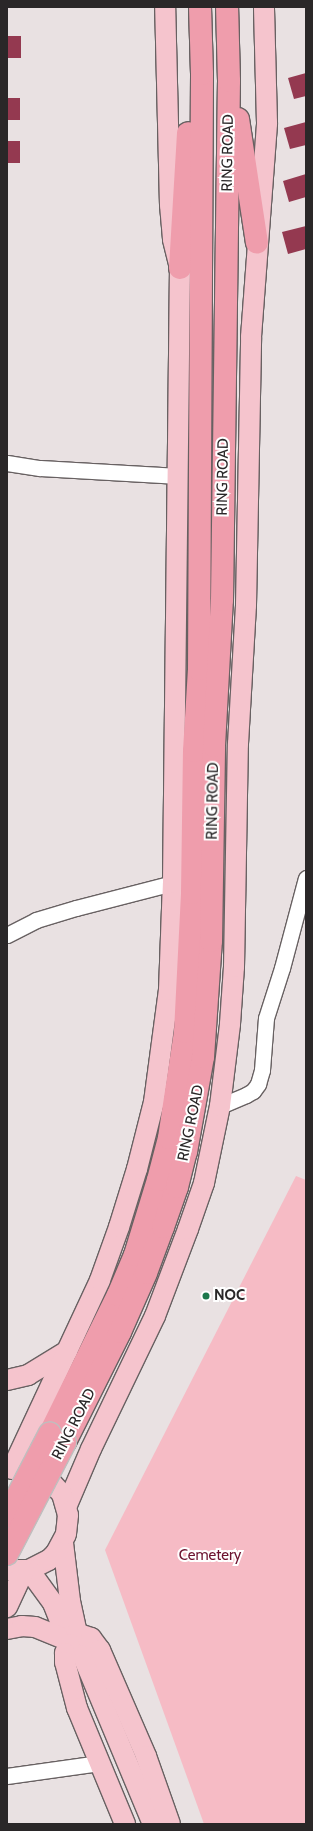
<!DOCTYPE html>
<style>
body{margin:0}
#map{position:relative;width:313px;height:1831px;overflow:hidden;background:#e9e1e2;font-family:Cabin,sans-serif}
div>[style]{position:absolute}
.green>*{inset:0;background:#f6bbc5}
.building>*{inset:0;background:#943950;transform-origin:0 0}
.roads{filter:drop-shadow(1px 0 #686162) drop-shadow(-1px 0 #686162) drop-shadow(0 1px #686162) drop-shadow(0 -1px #686162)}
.minor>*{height:15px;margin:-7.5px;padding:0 7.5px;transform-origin:7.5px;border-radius:7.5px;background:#fff}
.major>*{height:20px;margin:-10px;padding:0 10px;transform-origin:10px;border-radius:10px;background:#f5c4cd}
.highway>*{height:22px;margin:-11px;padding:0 11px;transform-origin:11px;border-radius:11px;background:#ef9dac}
.bridges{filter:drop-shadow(1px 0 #bfbebe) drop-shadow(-1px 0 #bfbebe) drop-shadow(0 1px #bfbebe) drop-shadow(0 -1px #bfbebe)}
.highway-bridge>*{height:22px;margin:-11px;padding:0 11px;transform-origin:11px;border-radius:11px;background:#ef9dac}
.dots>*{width:11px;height:11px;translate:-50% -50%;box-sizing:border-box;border:2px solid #fff;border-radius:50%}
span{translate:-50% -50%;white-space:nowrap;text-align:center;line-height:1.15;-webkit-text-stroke:4px #fff;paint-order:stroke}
.street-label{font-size:15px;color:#2a2728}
.poi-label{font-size:15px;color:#2a2728;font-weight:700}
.left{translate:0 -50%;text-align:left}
.park-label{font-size:15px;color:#6d1330}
.frame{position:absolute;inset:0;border:8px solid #2a2728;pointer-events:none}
</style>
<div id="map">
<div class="green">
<i style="clip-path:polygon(296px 1176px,306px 1180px,306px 1824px,204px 1824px,105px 1550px)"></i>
</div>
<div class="building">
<i style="left:7px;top:36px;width:14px;height:22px"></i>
<i style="clip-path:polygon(306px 73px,306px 96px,294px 99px,288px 78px)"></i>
<i style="left:7px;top:98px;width:13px;height:22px"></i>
<i style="clip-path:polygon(306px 122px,306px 145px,290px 149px,284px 128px)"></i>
<i style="left:7px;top:141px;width:13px;height:22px"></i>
<i style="clip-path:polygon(306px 174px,306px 197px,289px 202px,283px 181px)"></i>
<i style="clip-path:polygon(306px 226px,306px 249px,288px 254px,282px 232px)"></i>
</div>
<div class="roads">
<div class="minor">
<i style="left:7px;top:463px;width:33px;rotate:9deg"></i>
<i style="left:40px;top:468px;width:139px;rotate:3.3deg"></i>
<i style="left:7px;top:935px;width:33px;rotate:-27deg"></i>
<i style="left:36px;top:920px;width:42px;rotate:-16.7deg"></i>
<i style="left:76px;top:908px;width:100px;rotate:-14.5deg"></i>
<i style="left:220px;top:1106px;width:28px;rotate:-23deg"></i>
<i style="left:246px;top:1095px;width:8px;rotate:-30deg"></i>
<i style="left:253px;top:1091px;width:9px;rotate:-54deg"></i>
<i style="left:258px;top:1084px;width:15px;rotate:-74deg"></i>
<i style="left:262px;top:1070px;width:52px;rotate:-85.6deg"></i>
<i style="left:266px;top:1018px;width:52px;rotate:-72.3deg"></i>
<i style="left:282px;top:968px;width:93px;rotate:-75.1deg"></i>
<i style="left:7px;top:1776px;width:93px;rotate:-8deg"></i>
</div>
<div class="major">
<i style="left:7px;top:1380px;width:22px;rotate:-13deg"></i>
<i style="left:28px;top:1375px;width:46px;rotate:-31.6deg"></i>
<i style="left:12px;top:1469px;width:208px;rotate:-65deg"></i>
<i style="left:100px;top:1280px;width:56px;rotate:-70.3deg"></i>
<i style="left:119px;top:1227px;width:61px;rotate:-72.8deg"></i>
<i style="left:137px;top:1169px;width:69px;rotate:-75.8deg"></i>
<i style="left:154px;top:1102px;width:113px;rotate:-82.4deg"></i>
<i style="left:169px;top:990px;width:107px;rotate:-87.9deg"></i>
<i style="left:173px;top:883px;width:615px;rotate:-89.35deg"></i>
<i style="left:180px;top:268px;width:30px;rotate:-104deg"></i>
<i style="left:173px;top:239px;width:34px;rotate:-95deg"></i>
<i style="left:170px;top:205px;width:198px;rotate:-91.4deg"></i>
<i style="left:67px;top:1505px;width:61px;rotate:-66.8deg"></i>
<i style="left:91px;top:1449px;width:148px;rotate:-64.3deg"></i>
<i style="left:155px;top:1316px;width:93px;rotate:-69.2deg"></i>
<i style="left:188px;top:1229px;width:49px;rotate:-70.8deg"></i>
<i style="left:204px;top:1183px;width:79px;rotate:-78.3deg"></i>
<i style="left:220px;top:1106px;width:83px;rotate:-83deg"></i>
<i style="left:230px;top:1024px;width:57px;rotate:-86deg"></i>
<i style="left:234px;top:967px;width:223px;rotate:-89deg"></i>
<i style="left:238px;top:744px;width:139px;rotate:-86.7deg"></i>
<i style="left:246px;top:605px;width:268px;rotate:-88.9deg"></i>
<i style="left:251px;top:337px;width:215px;rotate:-85.7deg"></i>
<i style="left:267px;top:123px;width:116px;rotate:-91.5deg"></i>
<i style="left:63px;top:1543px;width:58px;rotate:83.1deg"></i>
<i style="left:70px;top:1601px;width:52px;rotate:77.8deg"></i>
<i style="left:81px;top:1652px;width:186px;rotate:67.3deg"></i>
<i style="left:7px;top:1570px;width:22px"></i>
<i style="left:29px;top:1570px;width:22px;rotate:-27deg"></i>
<i style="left:49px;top:1560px;width:10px;rotate:-45deg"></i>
<i style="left:56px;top:1553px;width:21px;rotate:-62deg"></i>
<i style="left:66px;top:1534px;width:19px;rotate:-84deg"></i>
<i style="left:68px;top:1515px;width:22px;rotate:-106deg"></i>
<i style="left:62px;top:1494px;width:23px;rotate:-133deg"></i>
<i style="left:46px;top:1477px;width:15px;rotate:-157deg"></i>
<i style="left:29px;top:1570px;width:41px;rotate:54deg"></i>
<i style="left:53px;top:1603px;width:41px;rotate:68.5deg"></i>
<i style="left:7px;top:1607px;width:40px;rotate:-65deg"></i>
<i style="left:7px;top:1629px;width:15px;rotate:-11deg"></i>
<i style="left:22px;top:1626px;width:13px;rotate:4deg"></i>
<i style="left:35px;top:1627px;width:35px;rotate:22deg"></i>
<i style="left:76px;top:1633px;width:16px;rotate:18deg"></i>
<i style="left:91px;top:1638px;width:15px;rotate:53deg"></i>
<i style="left:100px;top:1650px;width:116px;rotate:66.5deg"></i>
<i style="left:146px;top:1756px;width:72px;rotate:70.6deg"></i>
<i style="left:69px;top:1644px;width:10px;rotate:114deg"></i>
<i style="left:65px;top:1653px;width:9px;rotate:90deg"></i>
<i style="left:65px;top:1662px;width:48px;rotate:75.4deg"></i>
<i style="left:77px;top:1708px;width:126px;rotate:67.5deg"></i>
</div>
<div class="highway">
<i style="left:238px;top:119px;width:125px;rotate:81.3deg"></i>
<i style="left:180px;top:268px;width:135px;rotate:-86.6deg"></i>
<i style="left:50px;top:1433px;width:154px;rotate:-63.8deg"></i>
<i style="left:118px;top:1295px;width:43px;rotate:-67deg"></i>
<i style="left:135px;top:1255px;width:78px;rotate:-73deg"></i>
<i style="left:158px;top:1180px;width:43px;rotate:-75.3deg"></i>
<i style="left:169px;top:1138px;width:107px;rotate:-81.4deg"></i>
<i style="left:185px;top:1032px;width:139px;rotate:-87.1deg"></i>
<i style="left:192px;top:893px;width:142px;rotate:-89.2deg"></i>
<i style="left:194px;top:751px;width:82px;rotate:-86.5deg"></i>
<i style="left:199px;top:669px;width:595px;rotate:-89.71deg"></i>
<i style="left:202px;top:74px;width:67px;rotate:-91.7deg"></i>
<i style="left:65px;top:1442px;width:123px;rotate:-63.4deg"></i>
<i style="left:120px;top:1332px;width:64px;rotate:-66.2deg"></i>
<i style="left:146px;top:1273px;width:49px;rotate:-69.7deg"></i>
<i style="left:163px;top:1227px;width:42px;rotate:-70.7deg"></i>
<i style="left:177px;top:1187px;width:36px;rotate:-76deg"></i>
<i style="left:186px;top:1152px;width:97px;rotate:-79.9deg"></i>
<i style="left:203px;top:1057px;width:116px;rotate:-86.1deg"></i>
<i style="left:211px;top:941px;width:195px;rotate:-89.1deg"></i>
<i style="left:214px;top:746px;width:146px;rotate:-86.9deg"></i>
<i style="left:222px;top:600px;width:519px;rotate:-89.23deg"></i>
<i style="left:229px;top:81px;width:74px;rotate:-91.5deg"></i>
</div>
</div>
<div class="bridges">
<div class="highway-bridge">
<i style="left:7px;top:1516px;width:93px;rotate:-62.6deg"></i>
<i style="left:7px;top:1554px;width:126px;rotate:-62.6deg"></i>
</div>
</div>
<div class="dots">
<i style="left:206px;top:1296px;background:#1d784c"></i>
</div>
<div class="street-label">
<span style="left:228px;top:153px;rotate:-89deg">RING ROAD</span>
<span style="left:223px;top:477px;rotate:-89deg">RING ROAD</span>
<span style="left:213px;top:801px;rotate:-89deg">RING ROAD</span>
<span style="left:191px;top:1123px;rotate:-78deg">RING ROAD</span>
<span style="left:74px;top:1424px;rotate:-63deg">RING ROAD</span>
</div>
<div class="poi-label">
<span class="left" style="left:214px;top:1296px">NOC</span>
</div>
<div class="park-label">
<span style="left:210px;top:1556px">Cemetery</span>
</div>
<div class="frame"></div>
</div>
